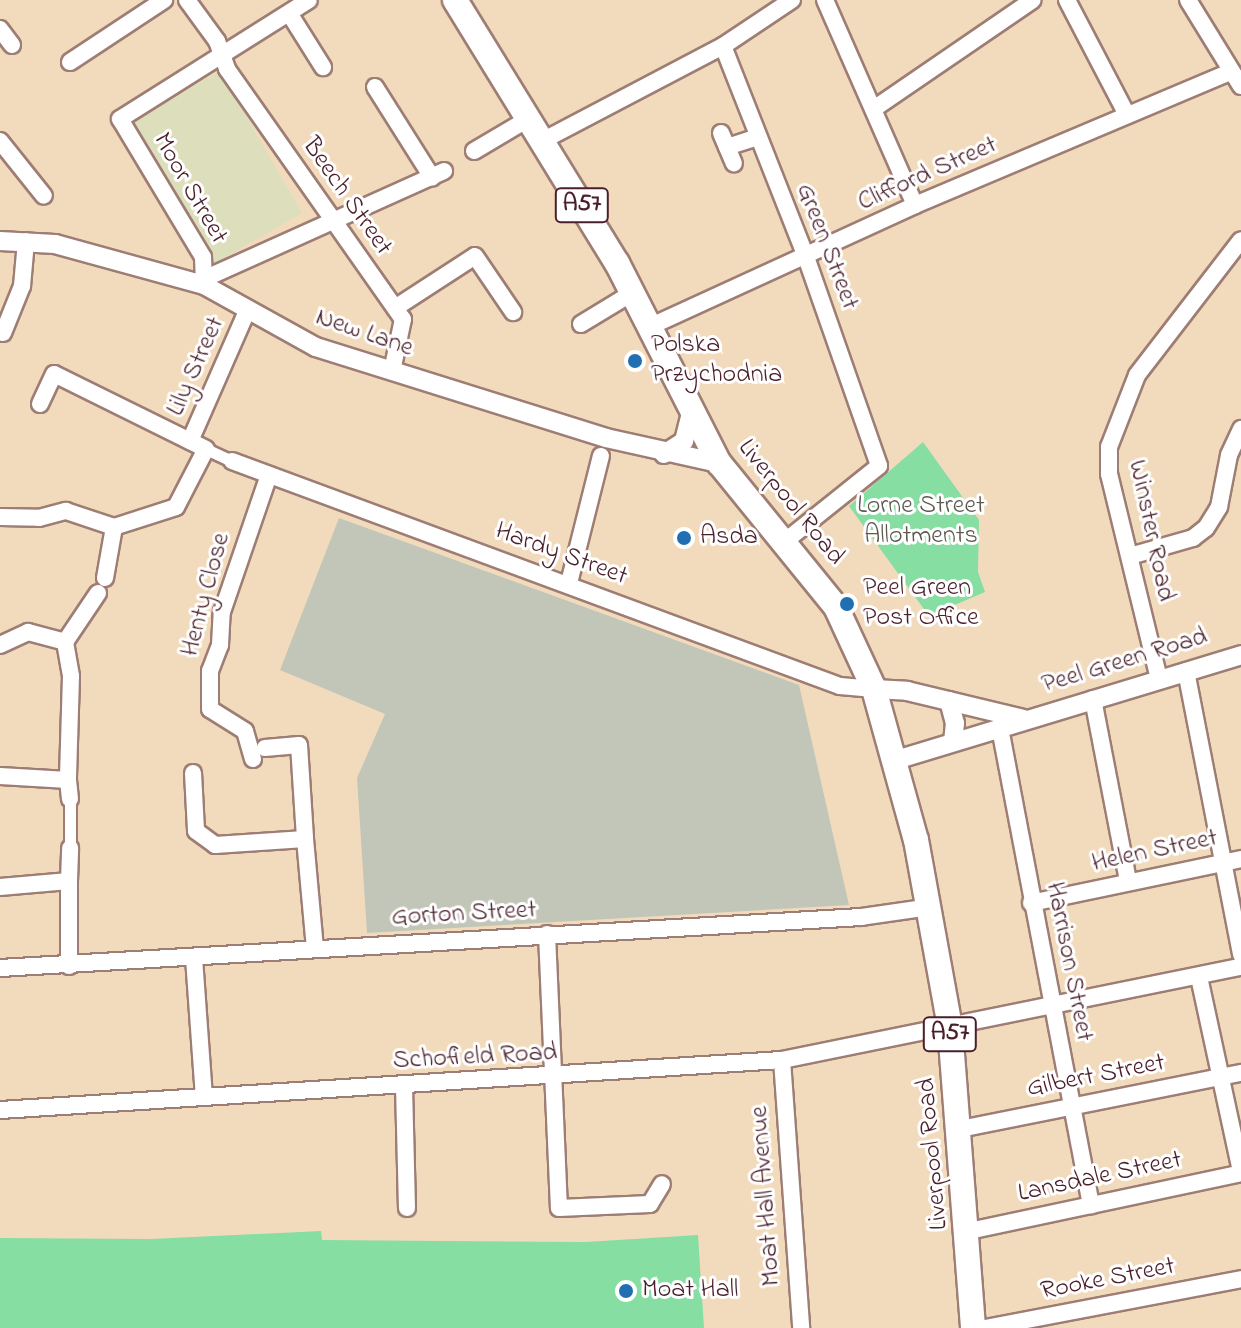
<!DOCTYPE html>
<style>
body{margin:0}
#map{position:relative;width:1241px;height:1328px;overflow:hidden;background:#f2dbbc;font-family:"Indie Flower",sans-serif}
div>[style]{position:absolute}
.built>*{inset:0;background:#dddebc;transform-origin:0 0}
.industrial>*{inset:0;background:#c2c6b9}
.green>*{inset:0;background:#86dea2}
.roads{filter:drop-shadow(2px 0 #9e7d74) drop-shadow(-2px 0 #9e7d74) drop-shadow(0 2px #9e7d74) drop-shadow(0 -2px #9e7d74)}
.pedestrian>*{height:11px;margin:-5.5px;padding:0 5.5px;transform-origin:5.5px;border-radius:5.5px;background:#fff}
.minor>*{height:16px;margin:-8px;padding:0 8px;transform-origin:8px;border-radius:8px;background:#fff}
.tertiary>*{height:18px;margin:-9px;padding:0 9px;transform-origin:9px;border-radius:9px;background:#fff}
.primary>*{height:24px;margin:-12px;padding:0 12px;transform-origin:12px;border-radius:12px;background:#fff}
.dots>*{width:22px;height:22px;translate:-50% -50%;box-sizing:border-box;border:4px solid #fff;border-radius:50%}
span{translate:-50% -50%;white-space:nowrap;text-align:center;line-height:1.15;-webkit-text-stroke:6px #fff;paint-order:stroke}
.shield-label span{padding:2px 6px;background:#fff;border:2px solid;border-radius:6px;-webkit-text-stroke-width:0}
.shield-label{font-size:24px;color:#4a1f2b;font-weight:700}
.street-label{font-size:26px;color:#4a1f2b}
.poi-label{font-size:26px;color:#4a1f2b}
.left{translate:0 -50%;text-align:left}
.park-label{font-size:26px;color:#5c584f}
</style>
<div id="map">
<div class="built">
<i style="left:220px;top:71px;width:164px;height:105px;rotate:60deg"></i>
</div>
<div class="industrial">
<i style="clip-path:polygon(339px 518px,799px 685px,849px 905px,367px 933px,357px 778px,385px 714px,280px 670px)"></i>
</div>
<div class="green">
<i style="clip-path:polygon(923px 442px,979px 520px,978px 572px,985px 592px,929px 616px,849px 506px)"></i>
<i style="clip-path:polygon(321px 1231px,322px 1240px,586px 1242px,698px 1235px,704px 1328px,0 1328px,0 1238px,151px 1239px)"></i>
</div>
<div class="roads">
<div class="pedestrian">
<i style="left:206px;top:449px;width:29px;rotate:25deg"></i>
<i style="left:70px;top:799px;width:49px;rotate:90deg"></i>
</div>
<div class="minor">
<i style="left:187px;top:0;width:51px;rotate:53.8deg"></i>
<i style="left:217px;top:41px;width:30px;rotate:70deg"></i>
<i style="left:227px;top:69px;width:306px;rotate:54.9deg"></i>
<i style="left:403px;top:319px;width:53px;rotate:101.9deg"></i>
<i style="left:825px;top:0;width:224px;rotate:66.3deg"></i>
<i style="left:1067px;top:0;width:130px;rotate:62.4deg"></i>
<i style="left:1188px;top:0;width:101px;rotate:58.4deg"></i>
<i style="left:289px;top:13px;width:64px;rotate:57.8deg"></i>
<i style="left:0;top:29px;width:20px;rotate:53deg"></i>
<i style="left:723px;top:46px;width:227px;rotate:68.5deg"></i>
<i style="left:806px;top:257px;width:221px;rotate:70.7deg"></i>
<i style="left:879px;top:466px;width:122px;rotate:141.3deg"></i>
<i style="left:70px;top:62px;width:113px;rotate:-33.4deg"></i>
<i style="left:375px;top:87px;width:107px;rotate:57.7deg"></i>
<i style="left:875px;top:108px;width:191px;rotate:-34.4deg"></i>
<i style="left:721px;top:133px;width:33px;rotate:67deg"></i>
<i style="left:0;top:141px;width:70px;rotate:51.3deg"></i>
<i style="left:542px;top:141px;width:204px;rotate:-27.7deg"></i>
<i style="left:723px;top:46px;width:83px;rotate:-33.7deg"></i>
<i style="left:727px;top:147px;width:32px;rotate:-18deg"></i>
<i style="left:474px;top:151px;width:63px;rotate:-30.7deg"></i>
<i style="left:206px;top:278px;width:261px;rotate:-24.2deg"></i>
<i style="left:204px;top:285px;width:28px;rotate:-92deg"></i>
<i style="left:203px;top:257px;width:161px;rotate:-121deg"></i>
<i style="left:120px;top:119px;width:223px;rotate:-32.2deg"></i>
<i style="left:395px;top:308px;width:95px;rotate:-33deg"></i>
<i style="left:475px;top:256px;width:68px;rotate:55.8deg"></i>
<i style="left:581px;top:324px;width:60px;rotate:-31.3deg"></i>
<i style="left:649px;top:327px;width:293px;rotate:-24.6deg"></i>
<i style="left:915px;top:205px;width:342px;rotate:-22.9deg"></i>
<i style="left:3px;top:333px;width:51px;rotate:-68deg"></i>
<i style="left:22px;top:286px;width:45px;rotate:-84.9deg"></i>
<i style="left:190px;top:441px;width:142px;rotate:-66.3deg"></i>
<i style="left:232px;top:461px;width:648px;rotate:20.31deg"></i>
<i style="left:840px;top:686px;width:34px;rotate:5deg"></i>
<i style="left:0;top:517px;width:39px;rotate:1deg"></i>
<i style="left:39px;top:518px;width:28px;rotate:-15deg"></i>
<i style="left:66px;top:511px;width:51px;rotate:18.4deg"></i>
<i style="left:114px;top:527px;width:65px;rotate:-17.9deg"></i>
<i style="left:176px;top:507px;width:65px;rotate:-62.7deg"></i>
<i style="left:206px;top:449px;width:169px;rotate:-153.7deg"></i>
<i style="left:54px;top:374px;width:33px;rotate:115deg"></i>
<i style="left:1130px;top:556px;width:66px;rotate:-15.9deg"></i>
<i style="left:1193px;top:538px;width:16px;rotate:-38deg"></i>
<i style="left:1206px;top:528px;width:25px;rotate:-58deg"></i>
<i style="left:1219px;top:507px;width:53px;rotate:-79.1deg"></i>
<i style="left:1229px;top:455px;width:29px;rotate:-65deg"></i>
<i style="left:105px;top:578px;width:52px;rotate:-80deg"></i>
<i style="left:569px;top:583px;width:131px;rotate:-75.9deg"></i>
<i style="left:65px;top:642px;width:59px;rotate:-56deg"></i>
<i style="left:0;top:645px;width:31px;rotate:-25deg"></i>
<i style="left:28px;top:632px;width:38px;rotate:15deg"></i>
<i style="left:65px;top:642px;width:35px;rotate:80deg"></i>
<i style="left:71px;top:676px;width:104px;rotate:91.7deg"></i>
<i style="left:68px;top:780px;width:68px;rotate:-176.6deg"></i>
<i style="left:1186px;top:671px;width:289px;rotate:79deg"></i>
<i style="left:1159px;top:679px;width:211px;rotate:-103.7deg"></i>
<i style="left:1109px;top:474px;width:27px;rotate:-90deg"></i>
<i style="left:1109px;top:447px;width:77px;rotate:-68.7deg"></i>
<i style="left:1137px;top:375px;width:170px;rotate:-52.4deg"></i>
<i style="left:1093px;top:699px;width:185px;rotate:79.1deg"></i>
<i style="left:1000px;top:728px;width:486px;rotate:79.2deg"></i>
<i style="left:265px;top:748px;width:34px;rotate:-5deg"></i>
<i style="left:299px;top:745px;width:94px;rotate:86.3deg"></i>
<i style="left:253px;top:759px;width:29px;rotate:-106deg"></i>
<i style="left:245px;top:731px;width:41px;rotate:-147.8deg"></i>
<i style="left:210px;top:709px;width:38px;rotate:-90deg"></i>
<i style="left:210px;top:671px;width:28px;rotate:-69deg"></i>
<i style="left:220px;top:645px;width:33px;rotate:-87deg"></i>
<i style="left:222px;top:612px;width:145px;rotate:-71.1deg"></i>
<i style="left:193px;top:773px;width:58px;rotate:87deg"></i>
<i style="left:196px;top:831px;width:24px;rotate:36deg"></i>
<i style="left:215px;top:845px;width:90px;rotate:-3.8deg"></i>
<i style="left:305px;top:839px;width:109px;rotate:84.8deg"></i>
<i style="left:68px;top:780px;width:19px;rotate:84deg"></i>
<i style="left:69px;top:881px;width:33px;rotate:-88deg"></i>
<i style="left:0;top:887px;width:69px;rotate:-5deg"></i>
<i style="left:69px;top:881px;width:85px;rotate:90deg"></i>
<i style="left:1031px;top:903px;width:215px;rotate:-11.8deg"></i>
<i style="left:547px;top:934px;width:274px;rotate:87.5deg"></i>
<i style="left:559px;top:1208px;width:91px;rotate:-2.5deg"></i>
<i style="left:650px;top:1204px;width:23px;rotate:-59deg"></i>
<i style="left:194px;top:958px;width:139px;rotate:85.9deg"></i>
<i style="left:0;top:968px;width:863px;rotate:-3.39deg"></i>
<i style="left:861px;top:917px;width:70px;rotate:-8.2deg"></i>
<i style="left:1199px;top:977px;width:199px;rotate:77.8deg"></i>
<i style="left:782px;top:1060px;width:269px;rotate:85.9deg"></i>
<i style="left:404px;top:1086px;width:122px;rotate:88.6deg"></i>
<i style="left:0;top:1110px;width:784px;rotate:-3.66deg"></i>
<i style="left:782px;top:1060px;width:468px;rotate:-11.5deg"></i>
<i style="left:960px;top:1129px;width:287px;rotate:-11.3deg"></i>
<i style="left:969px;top:1231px;width:278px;rotate:-12deg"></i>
<i style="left:985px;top:1328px;width:261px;rotate:-10.8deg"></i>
</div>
<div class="tertiary">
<i style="left:0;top:241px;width:55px;rotate:3.1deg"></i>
<i style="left:55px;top:244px;width:155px;rotate:15.4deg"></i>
<i style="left:204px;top:285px;width:128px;rotate:29deg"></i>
<i style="left:316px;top:347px;width:304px;rotate:17.4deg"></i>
<i style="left:606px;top:438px;width:116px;rotate:12.5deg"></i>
<i style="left:664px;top:454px;width:24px;rotate:-33deg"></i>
<i style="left:684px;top:441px;width:29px;rotate:-76deg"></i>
<i style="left:874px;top:689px;width:33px;rotate:3deg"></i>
<i style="left:907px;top:691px;width:120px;rotate:13.5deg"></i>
<i style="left:949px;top:701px;width:23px;rotate:75deg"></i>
<i style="left:955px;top:723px;width:19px;rotate:96deg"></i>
<i style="left:896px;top:760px;width:361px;rotate:-16.9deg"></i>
</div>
<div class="primary">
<i style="left:455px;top:0;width:309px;rotate:58.4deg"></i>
<i style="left:617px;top:263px;width:225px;rotate:63deg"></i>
<i style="left:719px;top:463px;width:186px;rotate:50.9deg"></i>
<i style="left:836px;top:607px;width:90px;rotate:65.1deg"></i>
<i style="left:874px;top:689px;width:157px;rotate:74.5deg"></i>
<i style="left:916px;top:840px;width:191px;rotate:79.7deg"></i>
<i style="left:950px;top:1028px;width:301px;rotate:85.6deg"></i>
</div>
</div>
<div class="dots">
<i style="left:635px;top:361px;background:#1f6fb2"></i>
<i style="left:684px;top:538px;background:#1f6fb2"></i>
<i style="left:847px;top:604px;background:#1f6fb2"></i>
<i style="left:626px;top:1291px;background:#1f6fb2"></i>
</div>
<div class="shield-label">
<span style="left:582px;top:205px">A57</span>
<span style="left:950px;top:1034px">A57</span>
</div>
<div class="street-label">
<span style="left:928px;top:175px;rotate:-24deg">Clifford Street</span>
<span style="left:189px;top:189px;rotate:60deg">Moor Street</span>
<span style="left:346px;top:197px;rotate:55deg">Beech Street</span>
<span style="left:826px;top:247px;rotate:69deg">Green Street</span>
<span style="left:364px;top:334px;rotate:19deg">New Lane</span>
<span style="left:197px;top:367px;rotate:-66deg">Lily Street</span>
<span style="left:790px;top:503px;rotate:51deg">Liverpool Road</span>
<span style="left:1150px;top:531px;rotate:78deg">Winster Road</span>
<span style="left:561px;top:555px;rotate:20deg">Hardy Street</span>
<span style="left:207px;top:595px;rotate:-75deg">Henty Close</span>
<span style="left:1125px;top:662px;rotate:-17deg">Peel Green Road</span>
<span style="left:1155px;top:852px;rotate:-12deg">Helen Street</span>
<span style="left:464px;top:915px;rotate:-3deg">Gorton Street</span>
<span style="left:1068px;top:962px;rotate:79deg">Harrison Street</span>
<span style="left:475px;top:1058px;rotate:-3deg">Schofield Road</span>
<span style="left:1096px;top:1077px;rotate:-11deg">Gilbert Street</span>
<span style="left:934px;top:1154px;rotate:-95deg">Liverpool Road</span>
<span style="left:1100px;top:1178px;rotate:-12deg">Lansdale Street</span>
<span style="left:767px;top:1196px;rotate:-94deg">Moat Hall Avenue</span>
<span style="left:1108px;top:1280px;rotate:-11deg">Rooke Street</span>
</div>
<div class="poi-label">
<span class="left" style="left:651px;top:361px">Polska<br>Przychodnia</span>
<span class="left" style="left:700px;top:538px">Asda</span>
<span class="left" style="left:863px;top:604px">Peel Green<br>Post Office</span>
<span class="left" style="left:642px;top:1291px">Moat Hall</span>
</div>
<div class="park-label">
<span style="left:921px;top:522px">Lorne Street<br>Allotments</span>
</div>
</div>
